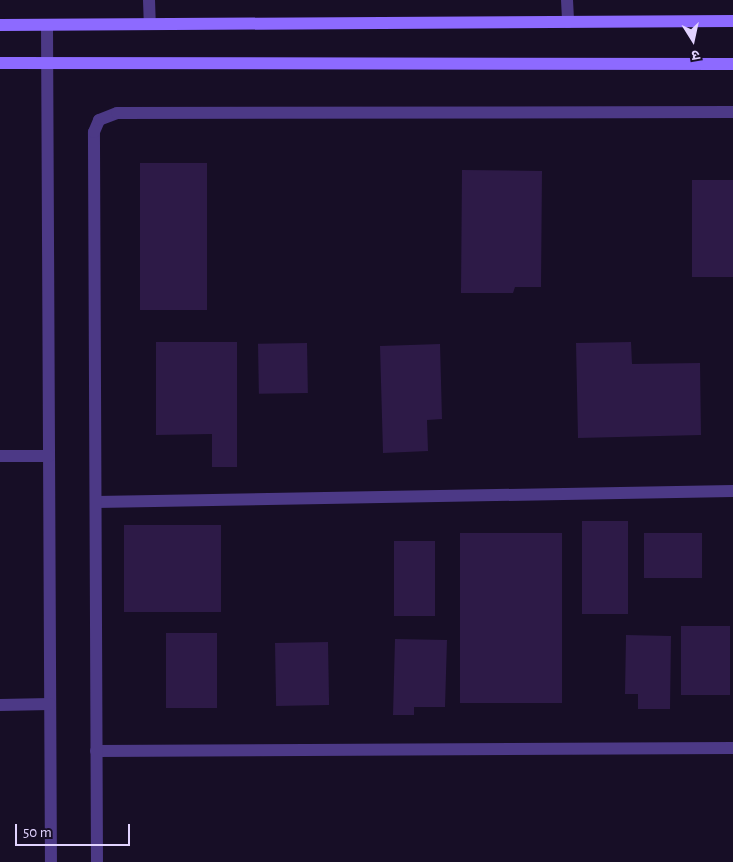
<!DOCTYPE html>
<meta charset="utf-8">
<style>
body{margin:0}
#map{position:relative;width:733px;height:862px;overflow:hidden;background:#170e26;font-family:"Alegreya Sans","Noto Sans Devanagari",sans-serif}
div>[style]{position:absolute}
.building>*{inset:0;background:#2d1a47;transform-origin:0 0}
.street>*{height:12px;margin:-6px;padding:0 6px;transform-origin:6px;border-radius:6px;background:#4c3986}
.secondary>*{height:12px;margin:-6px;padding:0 6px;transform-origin:6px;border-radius:6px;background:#8d6aff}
span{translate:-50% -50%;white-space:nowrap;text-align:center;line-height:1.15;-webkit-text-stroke:5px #170e26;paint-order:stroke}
.north{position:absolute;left:668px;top:15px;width:50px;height:50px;-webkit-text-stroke:4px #170e26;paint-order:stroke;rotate:170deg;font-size:14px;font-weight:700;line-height:20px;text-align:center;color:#e2d3ff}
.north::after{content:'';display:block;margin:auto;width:18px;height:22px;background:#e2d3ff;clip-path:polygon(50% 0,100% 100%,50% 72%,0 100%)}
.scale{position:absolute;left:15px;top:824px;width:115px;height:22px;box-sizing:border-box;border:2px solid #e2d3ff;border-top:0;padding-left:6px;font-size:15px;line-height:18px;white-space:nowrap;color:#e2d3ff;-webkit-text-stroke:4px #170e26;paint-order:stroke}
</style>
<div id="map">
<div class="building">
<i style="left:140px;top:163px;width:67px;height:147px"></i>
<i style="clip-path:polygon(462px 170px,542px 171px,541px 287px,515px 287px,513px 293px,461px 293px)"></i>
<i style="left:692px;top:180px;width:41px;height:97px"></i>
<i style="clip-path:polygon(156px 342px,237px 342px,237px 467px,212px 467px,212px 434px,156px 435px)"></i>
<i style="clip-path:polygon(631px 342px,632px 364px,700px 363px,701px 435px,578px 438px,576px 343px)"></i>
<i style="left:307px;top:343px;width:50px;height:49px;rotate:89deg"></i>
<i style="clip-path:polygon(440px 344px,442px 419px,427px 420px,428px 451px,383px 453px,380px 346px)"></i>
<i style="left:628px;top:521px;width:93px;height:46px;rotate:90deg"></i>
<i style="left:124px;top:525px;width:97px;height:87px"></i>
<i style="left:562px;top:533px;width:170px;height:102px;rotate:90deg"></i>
<i style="left:644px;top:533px;width:58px;height:45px"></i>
<i style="left:394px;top:541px;width:41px;height:75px"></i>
<i style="left:681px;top:626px;width:49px;height:69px"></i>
<i style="left:166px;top:633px;width:51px;height:75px"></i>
<i style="clip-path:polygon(626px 635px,671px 636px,670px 709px,638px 709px,638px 694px,625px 694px)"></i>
<i style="clip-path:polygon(395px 639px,447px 640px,445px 707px,414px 707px,414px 715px,393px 715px)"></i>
<i style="left:328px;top:642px;width:63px;height:53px;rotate:89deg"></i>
</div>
<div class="street">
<i style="left:149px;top:0;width:24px;rotate:88deg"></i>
<i style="left:567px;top:0;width:22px;rotate:87deg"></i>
<i style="left:47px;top:25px;width:837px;rotate:89.73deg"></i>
<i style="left:0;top:456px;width:49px"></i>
<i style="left:96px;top:502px;width:637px;rotate:-0.99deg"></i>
<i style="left:0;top:705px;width:50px;rotate:-1.1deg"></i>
<i style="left:96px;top:751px;width:637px;rotate:-0.27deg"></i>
<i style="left:97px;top:862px;width:730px;rotate:-90.24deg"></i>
<i style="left:94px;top:132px;width:13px;rotate:-67deg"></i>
<i style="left:99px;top:120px;width:19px;rotate:-21deg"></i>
<i style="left:117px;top:113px;width:616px;rotate:-0.09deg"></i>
</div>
<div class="secondary">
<i style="left:0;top:25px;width:733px;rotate:-0.31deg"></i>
<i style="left:0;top:63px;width:733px;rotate:0.08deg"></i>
</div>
<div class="north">उ</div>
<div class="scale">50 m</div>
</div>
